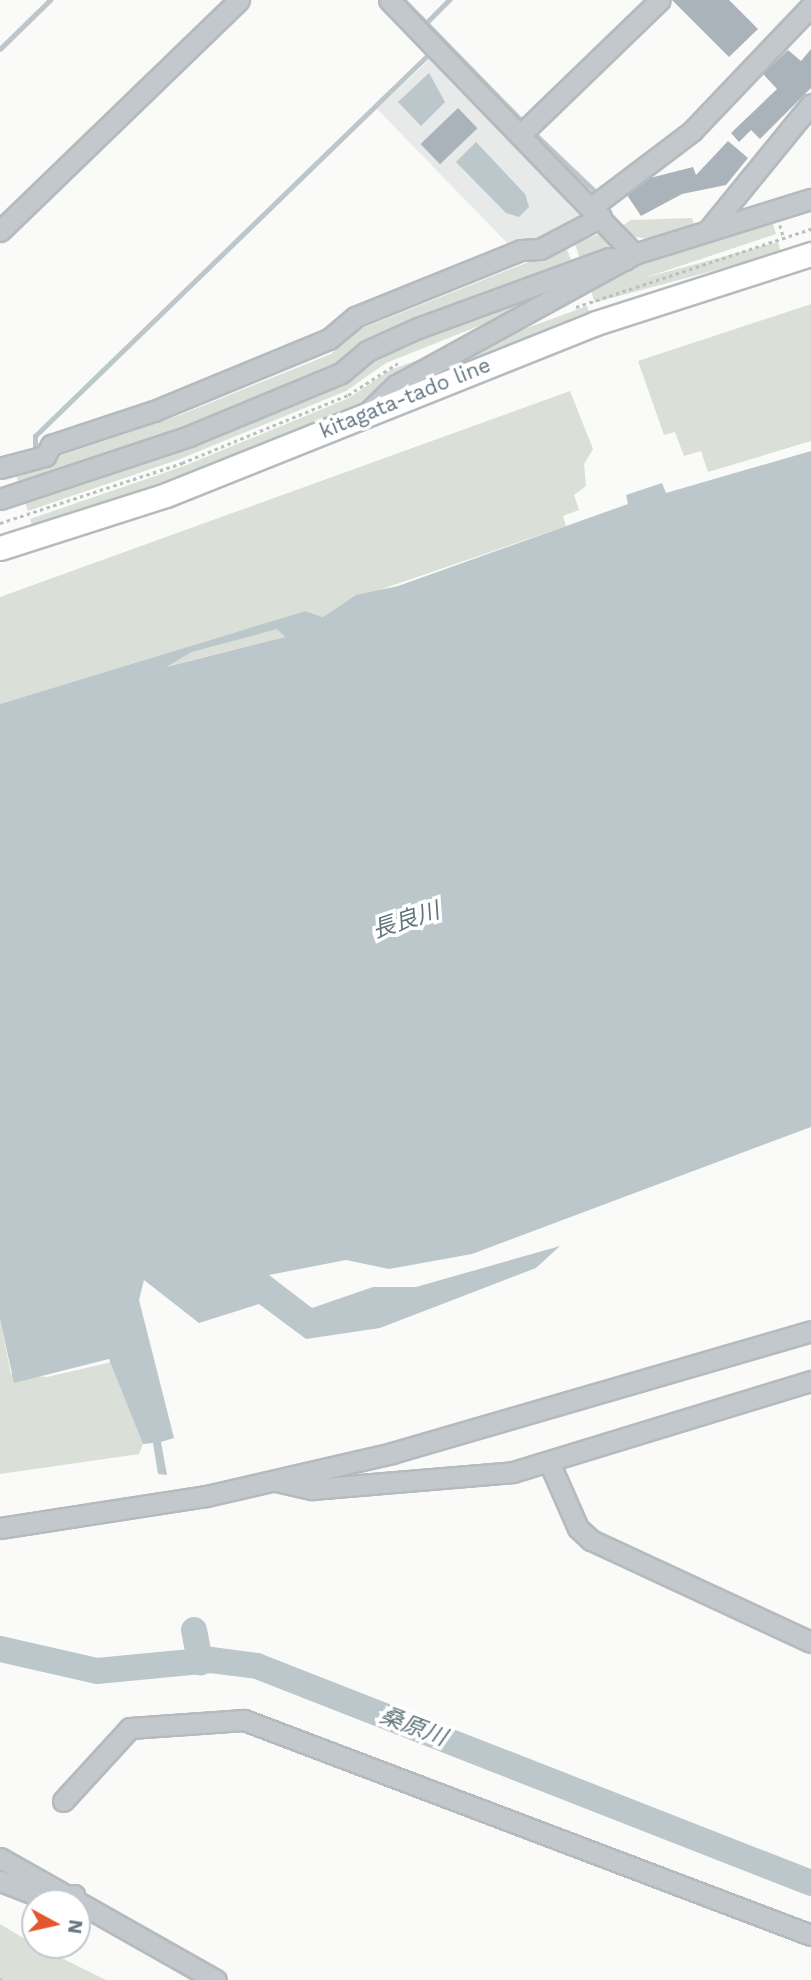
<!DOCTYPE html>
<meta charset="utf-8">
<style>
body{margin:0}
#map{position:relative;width:811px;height:1980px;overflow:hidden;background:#fafaf8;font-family:"Work Sans","Noto Sans JP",sans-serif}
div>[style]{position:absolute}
.built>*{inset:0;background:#e8e9e9}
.green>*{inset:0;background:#dadfd7;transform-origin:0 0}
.water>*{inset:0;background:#bbc7cb}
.stream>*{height:4.5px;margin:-2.25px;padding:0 2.25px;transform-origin:2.25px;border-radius:2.25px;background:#bbc7cb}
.river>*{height:26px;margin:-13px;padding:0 13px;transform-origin:13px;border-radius:13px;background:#bbc7cb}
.building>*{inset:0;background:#aab3b9;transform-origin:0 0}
.path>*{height:2.5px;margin-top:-1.25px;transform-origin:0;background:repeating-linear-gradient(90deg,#bbbfc2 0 3.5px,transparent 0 7px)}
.roads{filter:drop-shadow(2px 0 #b5babe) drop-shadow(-2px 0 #b5babe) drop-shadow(0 2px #b5babe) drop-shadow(0 -2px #b5babe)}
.minor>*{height:19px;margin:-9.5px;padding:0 9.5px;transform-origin:9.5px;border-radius:9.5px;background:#c3c8cc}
.major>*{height:23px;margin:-11.5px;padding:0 11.5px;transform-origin:11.5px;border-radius:11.5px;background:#fff}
span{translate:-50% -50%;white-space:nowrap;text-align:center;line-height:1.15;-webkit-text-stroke:7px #fff;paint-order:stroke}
.street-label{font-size:21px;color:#657683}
.water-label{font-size:23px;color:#60757c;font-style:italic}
.north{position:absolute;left:21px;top:1889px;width:70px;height:70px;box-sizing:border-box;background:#fff;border:2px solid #c1c8cd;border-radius:50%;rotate:98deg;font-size:19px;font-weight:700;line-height:28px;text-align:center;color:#657683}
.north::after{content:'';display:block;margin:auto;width:24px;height:32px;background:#e4572e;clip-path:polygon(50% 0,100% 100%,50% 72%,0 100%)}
</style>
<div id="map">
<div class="built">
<i style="clip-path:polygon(435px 54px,583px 213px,579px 221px,512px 248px,377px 109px)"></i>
</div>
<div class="green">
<i style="clip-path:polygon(692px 218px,694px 225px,649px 239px,630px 236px,622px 226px,631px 220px)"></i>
<i style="clip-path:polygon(772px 220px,776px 234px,593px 295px,589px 284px,621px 267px)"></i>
<i style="clip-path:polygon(609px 230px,613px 250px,581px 262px,575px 244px)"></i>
<i style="left:778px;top:242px;width:11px;height:193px;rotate:75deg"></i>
<i style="clip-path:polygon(566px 247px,573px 265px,336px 370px,20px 488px,15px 471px,180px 415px,331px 354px,358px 330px)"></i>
<i style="clip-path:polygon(576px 274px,509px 314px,386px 363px,346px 391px,180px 459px,28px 511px,23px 497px)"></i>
<i style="clip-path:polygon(811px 304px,811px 441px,708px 472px,701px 451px,684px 456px,675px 432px,664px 435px,638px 361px)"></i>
<i style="clip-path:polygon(587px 306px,590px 315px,399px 389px,470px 349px)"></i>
<i style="clip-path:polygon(451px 348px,382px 384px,358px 406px,190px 475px,33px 529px,30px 519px,184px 466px,349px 398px,390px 370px)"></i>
<i style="clip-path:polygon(570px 391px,593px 449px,584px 464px,586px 486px,574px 495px,579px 510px,563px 516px,566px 526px,347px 601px,323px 617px,305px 611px,0 704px,0 597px)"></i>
<i style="clip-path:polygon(277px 628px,285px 637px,165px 667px,192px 652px)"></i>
<i style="clip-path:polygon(0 1319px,11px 1374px,47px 1377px,112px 1362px,143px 1444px,139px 1454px,0 1474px)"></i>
<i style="clip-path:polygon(0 1924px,35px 1945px,106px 1980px,0 1980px)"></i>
</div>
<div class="water">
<i style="clip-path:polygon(429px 73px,445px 102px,421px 126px,398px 102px)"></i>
<i style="clip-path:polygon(476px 142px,525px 194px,529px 207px,519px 217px,506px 213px,456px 162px)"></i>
<i style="clip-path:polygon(evenodd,811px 451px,811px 1127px,472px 1254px,389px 1269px,346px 1260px,269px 1275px,312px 1308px,373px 1287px,416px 1287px,560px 1246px,536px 1268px,380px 1328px,306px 1339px,259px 1304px,199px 1323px,144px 1280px,139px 1300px,174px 1438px,161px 1442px,167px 1475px,158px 1474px,153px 1443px,143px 1444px,109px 1359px,14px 1383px,0 1319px,0 704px,305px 611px,323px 617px,356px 595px,398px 586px,628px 504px,626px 495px,662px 483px,666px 493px,811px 451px,277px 629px,285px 637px,166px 667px,192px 652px,277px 629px)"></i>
</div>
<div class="stream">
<i style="left:404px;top:0;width:172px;rotate:45.7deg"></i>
<i style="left:426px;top:23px;width:33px;rotate:-45deg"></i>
<i style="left:0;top:49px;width:70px;rotate:-44.4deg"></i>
<i style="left:535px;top:134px;width:87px;rotate:43.6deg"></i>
<i style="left:35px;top:449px;width:13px;rotate:-90deg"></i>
<i style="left:35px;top:436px;width:550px;rotate:-44.12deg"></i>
</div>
<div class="river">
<i style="left:194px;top:1630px;width:33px;rotate:79deg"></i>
<i style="left:0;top:1649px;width:99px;rotate:12.8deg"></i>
<i style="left:97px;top:1671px;width:115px;rotate:-5.5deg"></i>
<i style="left:211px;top:1660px;width:46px;rotate:7.4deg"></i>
<i style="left:257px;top:1666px;width:595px;rotate:21.39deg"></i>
</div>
<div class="building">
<i style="clip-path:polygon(672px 0,729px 0,758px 29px,729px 57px)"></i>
<i style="clip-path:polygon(811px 49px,811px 88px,760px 139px,751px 130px,739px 142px,731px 133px,777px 89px,763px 74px,788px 50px,801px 61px)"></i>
<i style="left:458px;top:108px;width:28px;height:52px;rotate:46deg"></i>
<i style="clip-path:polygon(728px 141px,748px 158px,726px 185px,682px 194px,641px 216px,627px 195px,650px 178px,693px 167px,696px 175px)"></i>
</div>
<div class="path">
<i style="left:780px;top:225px;width:14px;rotate:73deg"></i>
<i style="left:576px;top:307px;width:248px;rotate:-18.4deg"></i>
<i style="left:0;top:523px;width:192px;rotate:-18.2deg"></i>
<i style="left:182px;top:463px;width:179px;rotate:-22.3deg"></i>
<i style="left:348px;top:395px;width:59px;rotate:-32.6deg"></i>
<i style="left:0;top:1979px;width:2px;rotate:27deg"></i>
</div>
<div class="roads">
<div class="minor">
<i style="left:389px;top:0;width:353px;rotate:46deg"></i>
<i style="left:520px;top:135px;width:194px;rotate:-44deg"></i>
<i style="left:593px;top:206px;width:124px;rotate:-37.1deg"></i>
<i style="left:692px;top:131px;width:173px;rotate:-46.4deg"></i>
<i style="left:709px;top:229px;width:161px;rotate:-50.8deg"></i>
<i style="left:0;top:231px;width:332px;rotate:-44deg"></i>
<i style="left:368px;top:412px;width:39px;rotate:-44deg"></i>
<i style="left:396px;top:385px;width:272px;rotate:-28.8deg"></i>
<i style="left:634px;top:254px;width:185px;rotate:-17.3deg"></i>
<i style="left:0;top:468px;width:47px;rotate:-14.9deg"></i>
<i style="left:45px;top:456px;width:13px;rotate:-61deg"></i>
<i style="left:51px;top:445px;width:108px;rotate:-18.3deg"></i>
<i style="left:154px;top:411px;width:189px;rotate:-22.4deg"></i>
<i style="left:329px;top:339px;width:34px;rotate:-40deg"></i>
<i style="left:355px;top:317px;width:179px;rotate:-22deg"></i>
<i style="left:521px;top:250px;width:19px;rotate:-3deg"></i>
<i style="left:540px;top:249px;width:69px;rotate:-27.7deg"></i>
<i style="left:0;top:499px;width:199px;rotate:-18.4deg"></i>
<i style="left:189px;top:436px;width:165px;rotate:-22.5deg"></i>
<i style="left:341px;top:373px;width:34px;rotate:-40deg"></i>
<i style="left:367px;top:351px;width:56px;rotate:-24.3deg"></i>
<i style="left:418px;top:328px;width:203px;rotate:-20.1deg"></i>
<i style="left:609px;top:258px;width:16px;rotate:7deg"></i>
<i style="left:549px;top:1462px;width:72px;rotate:66.3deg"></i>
<i style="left:578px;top:1528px;width:18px;rotate:43deg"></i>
<i style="left:591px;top:1540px;width:242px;rotate:24.9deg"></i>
<i style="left:276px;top:1481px;width:37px;rotate:13deg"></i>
<i style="left:312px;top:1489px;width:202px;rotate:-4.8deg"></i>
<i style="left:513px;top:1472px;width:312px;rotate:-17deg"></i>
<i style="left:0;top:1528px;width:208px;rotate:-8.8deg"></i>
<i style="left:206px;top:1496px;width:191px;rotate:-13deg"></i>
<i style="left:392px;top:1453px;width:436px;rotate:-16.2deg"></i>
<i style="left:63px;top:1801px;width:99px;rotate:-47.5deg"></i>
<i style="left:130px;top:1728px;width:114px;rotate:-4deg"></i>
<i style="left:244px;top:1720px;width:606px;rotate:20.77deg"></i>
<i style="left:0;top:1858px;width:248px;rotate:29.5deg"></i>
<i style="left:0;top:1881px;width:56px;rotate:21deg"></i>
<i style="left:52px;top:1901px;width:23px;rotate:-15deg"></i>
</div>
<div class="major">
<i style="left:0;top:548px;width:174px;rotate:-17.7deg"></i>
<i style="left:166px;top:495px;width:463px;rotate:-21.8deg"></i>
<i style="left:596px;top:323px;width:226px;rotate:-17.8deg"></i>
</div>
</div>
<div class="street-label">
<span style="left:405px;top:398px;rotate:-22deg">kitagata-tado line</span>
</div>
<div class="water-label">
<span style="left:406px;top:921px;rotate:-18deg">長良川</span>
<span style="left:413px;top:1727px;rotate:21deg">桑原川</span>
</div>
<div class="north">N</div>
</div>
